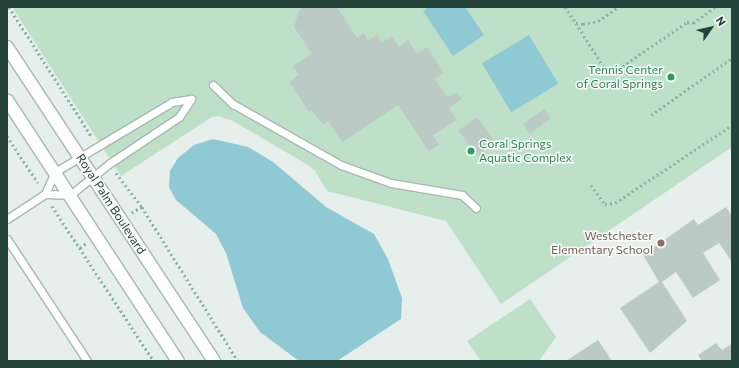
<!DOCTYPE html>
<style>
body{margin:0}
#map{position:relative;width:739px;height:368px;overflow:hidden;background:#e6efeb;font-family:Commissioner,sans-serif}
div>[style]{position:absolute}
.green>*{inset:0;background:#bfe0c8}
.water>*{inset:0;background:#8ec9d4;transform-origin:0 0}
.building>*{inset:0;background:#bbcac4;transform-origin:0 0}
.path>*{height:2.5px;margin-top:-1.25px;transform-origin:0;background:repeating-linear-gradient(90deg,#86b3a5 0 2px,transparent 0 5px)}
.roads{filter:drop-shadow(1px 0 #a8b8b2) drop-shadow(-1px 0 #a8b8b2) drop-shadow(0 1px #a8b8b2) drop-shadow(0 -1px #a8b8b2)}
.service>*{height:7px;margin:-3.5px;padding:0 3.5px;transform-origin:3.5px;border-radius:3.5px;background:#fff}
.tertiary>*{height:12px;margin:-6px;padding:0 6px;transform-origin:6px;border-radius:6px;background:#fff}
.dots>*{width:11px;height:11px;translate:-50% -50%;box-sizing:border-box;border:2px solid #f7fbf9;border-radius:50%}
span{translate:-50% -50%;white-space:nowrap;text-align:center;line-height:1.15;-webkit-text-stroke:3px #f7fbf9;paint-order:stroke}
.leisure-label{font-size:12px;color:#27864d}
.right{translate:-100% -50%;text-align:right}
.left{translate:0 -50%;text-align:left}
.street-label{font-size:12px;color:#24423a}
.education-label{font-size:12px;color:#785e54}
.frame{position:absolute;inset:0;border:8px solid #24423a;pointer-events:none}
.north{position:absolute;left:691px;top:8px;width:40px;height:40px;-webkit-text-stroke:3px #f7fbf9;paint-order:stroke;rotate:56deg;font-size:11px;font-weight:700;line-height:16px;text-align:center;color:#24423a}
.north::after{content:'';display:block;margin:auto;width:14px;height:18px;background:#24423a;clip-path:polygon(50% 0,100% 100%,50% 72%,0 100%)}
</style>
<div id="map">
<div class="green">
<i style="clip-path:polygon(12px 7px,732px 7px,732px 147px,501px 304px,446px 221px,327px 191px,315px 171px,308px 165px,233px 121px,218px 116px,212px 117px,121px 176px)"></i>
<i style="clip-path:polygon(530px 299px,556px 337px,539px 361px,481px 361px,467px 341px)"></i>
</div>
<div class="water">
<i style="clip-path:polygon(429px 7px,465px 7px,484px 35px,453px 56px,423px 11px)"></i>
<i style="left:529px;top:35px;width:57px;height:55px;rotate:59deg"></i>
<i style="clip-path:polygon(213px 139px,248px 147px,273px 162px,326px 207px,374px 234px,388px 259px,402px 298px,401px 319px,337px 361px,299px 361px,260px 332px,243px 308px,226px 253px,216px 234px,176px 200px,169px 187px,170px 171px,178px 158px,194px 145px)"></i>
</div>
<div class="building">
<i style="clip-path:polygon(304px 7px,337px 7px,357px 38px,364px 33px,368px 41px,377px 35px,382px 43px,392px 36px,399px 47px,408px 40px,417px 54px,427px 47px,444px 73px,435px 79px,447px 97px,457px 92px,462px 99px,449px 108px,457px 120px,433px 135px,439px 145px,429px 151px,398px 105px,342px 142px,328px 121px,323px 125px,312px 110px,309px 112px,289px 82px,299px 75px,293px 66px,312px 54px,294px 27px,299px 10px)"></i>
<i style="left:544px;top:109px;width:12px;height:26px;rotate:55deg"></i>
<i style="left:477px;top:117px;width:31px;height:23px;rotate:54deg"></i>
<i style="clip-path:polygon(726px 207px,732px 216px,732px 262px,719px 243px,703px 253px,720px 280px,693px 298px,676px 272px,662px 282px,687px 321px,650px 353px,620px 308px,659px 282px,643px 255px,694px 219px,698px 225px)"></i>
<i style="clip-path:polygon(598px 340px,612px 361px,566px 361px)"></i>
<i style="clip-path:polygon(716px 343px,722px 350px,732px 344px,732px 361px,702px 361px,698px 355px)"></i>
</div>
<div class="path">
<i style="left:9px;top:7px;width:154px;rotate:57.4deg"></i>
<i style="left:565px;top:7px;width:19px;rotate:55deg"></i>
<i style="left:576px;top:23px;width:7px;rotate:8deg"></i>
<i style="left:583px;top:24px;width:15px;rotate:-11deg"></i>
<i style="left:598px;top:21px;width:24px;rotate:-35deg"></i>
<i style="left:576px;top:23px;width:54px;rotate:57.8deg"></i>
<i style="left:605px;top:69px;width:9px;rotate:18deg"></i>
<i style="left:614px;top:72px;width:88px;rotate:-34.4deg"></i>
<i style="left:687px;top:22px;width:6px;rotate:9deg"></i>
<i style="left:693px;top:23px;width:27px;rotate:-36deg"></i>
<i style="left:651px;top:115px;width:99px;rotate:-35.1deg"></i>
<i style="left:7px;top:136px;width:56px;rotate:56.6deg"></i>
<i style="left:116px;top:173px;width:43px;rotate:52.6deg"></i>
<i style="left:142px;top:207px;width:12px;rotate:149deg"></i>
<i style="left:591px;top:185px;width:24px;rotate:54deg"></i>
<i style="left:605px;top:204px;width:10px;rotate:-6deg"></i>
<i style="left:615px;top:203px;width:141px;rotate:-33.7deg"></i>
<i style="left:52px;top:206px;width:186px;rotate:56.7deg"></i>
<i style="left:142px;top:207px;width:181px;rotate:58.1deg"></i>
<i style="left:80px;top:248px;width:8px;rotate:-40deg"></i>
</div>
<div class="roads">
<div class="service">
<i style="left:213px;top:85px;width:28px;rotate:44deg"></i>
<i style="left:233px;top:104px;width:124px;rotate:29.5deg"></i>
<i style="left:341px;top:165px;width:53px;rotate:19.8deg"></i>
<i style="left:391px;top:183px;width:72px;rotate:9.6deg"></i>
<i style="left:462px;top:195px;width:19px;rotate:43deg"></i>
<i style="left:45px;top:194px;width:25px;rotate:2deg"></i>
<i style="left:70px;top:195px;width:51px;rotate:-38.7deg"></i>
<i style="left:110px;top:163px;width:83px;rotate:-33.7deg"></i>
<i style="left:179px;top:117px;width:22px;rotate:-56deg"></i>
<i style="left:7px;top:219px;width:45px;rotate:-33.3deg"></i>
<i style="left:45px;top:194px;width:24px;rotate:-66deg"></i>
<i style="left:55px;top:172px;width:136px;rotate:-30.9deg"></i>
<i style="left:172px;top:102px;width:19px;rotate:-9deg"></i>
<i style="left:7px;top:239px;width:146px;rotate:56.7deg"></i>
</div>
<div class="tertiary">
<i style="left:7px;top:47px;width:376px;rotate:56.6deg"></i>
<i style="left:7px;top:100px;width:312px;rotate:56.8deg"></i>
</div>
</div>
<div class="dots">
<i style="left:671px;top:77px;background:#2e9e5b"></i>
<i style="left:471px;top:151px;background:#2e9e5b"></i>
<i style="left:661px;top:243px;background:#8d6e63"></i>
</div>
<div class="leisure-label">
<span class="right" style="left:663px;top:77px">Tennis Center<br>of Coral Springs</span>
<span class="left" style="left:479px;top:151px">Coral Springs<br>Aquatic Complex</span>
</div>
<div class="street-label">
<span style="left:111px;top:204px;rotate:57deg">Royal Palm Boulevard</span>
</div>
<div class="education-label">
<span class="right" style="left:653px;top:243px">Westchester<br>Elementary School</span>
</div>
<div class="frame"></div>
<div class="north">N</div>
</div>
